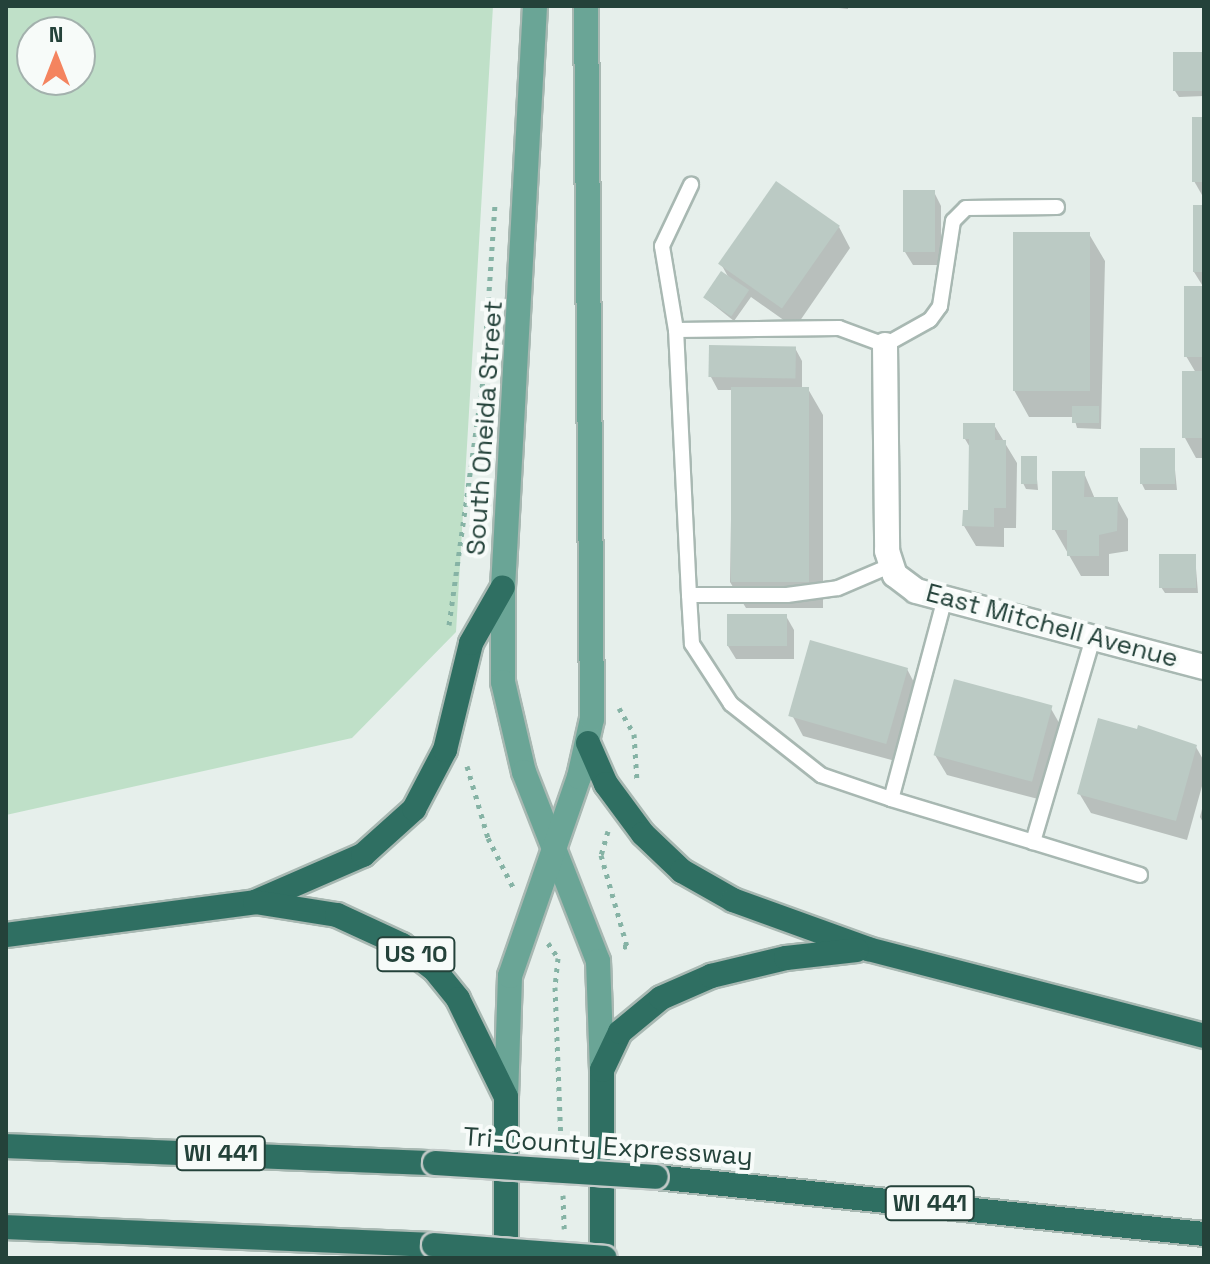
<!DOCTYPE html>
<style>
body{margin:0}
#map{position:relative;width:1210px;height:1264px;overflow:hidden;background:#e6efeb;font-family:"Space Grotesk",sans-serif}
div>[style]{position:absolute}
.green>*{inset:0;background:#bfe0c8}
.shadow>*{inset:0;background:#0003}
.building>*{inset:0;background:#bbcac4;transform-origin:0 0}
.path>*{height:5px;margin-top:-2.5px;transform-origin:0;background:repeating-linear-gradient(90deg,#86b3a5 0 4px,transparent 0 10px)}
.roads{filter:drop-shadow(2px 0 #a8b8b2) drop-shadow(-2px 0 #a8b8b2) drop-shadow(0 2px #a8b8b2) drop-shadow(0 -2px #a8b8b2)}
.lane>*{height:14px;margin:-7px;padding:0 7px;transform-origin:7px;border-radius:7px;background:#fff}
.street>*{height:24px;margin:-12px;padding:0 12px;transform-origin:12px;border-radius:12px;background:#fff}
.primary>*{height:24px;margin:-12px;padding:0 12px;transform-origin:12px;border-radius:12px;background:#6aa596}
.highway>*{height:24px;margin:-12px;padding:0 12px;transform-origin:12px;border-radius:12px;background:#2f6f62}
.bridges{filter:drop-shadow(2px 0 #c2cac8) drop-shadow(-2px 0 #c2cac8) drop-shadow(0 2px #c2cac8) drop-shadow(0 -2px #c2cac8)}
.highway-bridge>*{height:24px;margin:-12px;padding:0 12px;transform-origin:12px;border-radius:12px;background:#2f6f62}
span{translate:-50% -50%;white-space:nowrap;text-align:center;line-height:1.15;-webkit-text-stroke:8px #f7fbf9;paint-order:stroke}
.shield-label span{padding:2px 6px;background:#f7fbf9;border:2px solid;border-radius:6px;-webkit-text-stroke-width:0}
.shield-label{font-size:24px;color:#24423a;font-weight:700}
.street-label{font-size:26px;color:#24423a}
.frame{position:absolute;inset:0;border:8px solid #24423a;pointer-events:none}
.north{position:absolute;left:16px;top:16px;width:80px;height:80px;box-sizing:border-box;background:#f7fbf9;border:2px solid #a3b1ad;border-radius:50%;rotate:0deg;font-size:22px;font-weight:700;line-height:32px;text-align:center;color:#24423a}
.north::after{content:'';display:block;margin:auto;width:28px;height:36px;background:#f4845f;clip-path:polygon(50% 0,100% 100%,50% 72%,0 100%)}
</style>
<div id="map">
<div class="green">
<i style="clip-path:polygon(evenodd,6px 6px,493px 6px,456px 632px,352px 738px,6px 815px,6px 6px,32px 32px,80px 32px,80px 80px,32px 80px,32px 32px)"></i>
</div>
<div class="shadow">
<i style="clip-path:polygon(821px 6px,848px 6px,848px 9px)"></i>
<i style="clip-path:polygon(1204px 54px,1204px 96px,1179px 97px,1175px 91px)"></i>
<i style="clip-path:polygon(1204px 119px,1204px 195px,1202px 195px,1194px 181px)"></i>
<i style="clip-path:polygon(934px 192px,941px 206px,941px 265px,913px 265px,905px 252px)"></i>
<i style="clip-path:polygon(1204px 207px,1204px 458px,1196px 458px,1185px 438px,1196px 373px,1186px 356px,1204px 288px,1194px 272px)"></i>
<i style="clip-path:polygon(839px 227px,850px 248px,795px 328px,751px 297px,734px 321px,705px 298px,730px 280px,721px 264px)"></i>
<i style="clip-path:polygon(1089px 234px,1105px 261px,1101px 429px,1077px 428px,1074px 417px,1029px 417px,1014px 390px)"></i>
<i style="clip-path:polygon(795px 348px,802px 361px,802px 389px,808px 389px,823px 415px,823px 608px,746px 608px,730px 582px,733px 390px,718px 390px,711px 377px)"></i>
<i style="clip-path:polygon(994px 425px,1017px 463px,1016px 528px,1004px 528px,1004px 547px,976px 546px,964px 526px,970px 512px,971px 449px,965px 439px)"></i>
<i style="clip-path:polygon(1173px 450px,1177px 490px,1145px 490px,1142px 484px)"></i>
<i style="clip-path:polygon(1035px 458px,1038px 490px,1026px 489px,1023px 483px)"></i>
<i style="clip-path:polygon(1084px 473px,1095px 499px,1117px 499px,1128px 519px,1128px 551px,1109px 554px,1109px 576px,1081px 576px,1054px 529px)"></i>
<i style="clip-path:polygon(1195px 556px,1198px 593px,1165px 593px,1161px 587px)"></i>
<i style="clip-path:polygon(786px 616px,794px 630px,794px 659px,736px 659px,728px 646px)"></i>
<i style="clip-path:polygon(907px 669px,918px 690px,899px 762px,803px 736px,792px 715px)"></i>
<i style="clip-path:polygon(1050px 707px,1062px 728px,1042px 800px,947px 775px,935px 755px)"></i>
<i style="clip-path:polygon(1196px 747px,1204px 761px,1204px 779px,1187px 840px,1091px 813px,1079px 793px)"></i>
<i style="clip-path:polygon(1204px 801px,1204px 824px,1200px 817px)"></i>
</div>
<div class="building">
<i style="left:1173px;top:52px;width:31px;height:39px"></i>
<i style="left:1192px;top:117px;width:12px;height:65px"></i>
<i style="left:776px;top:181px;width:78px;height:101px;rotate:35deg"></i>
<i style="left:903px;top:190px;width:32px;height:62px"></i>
<i style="left:1193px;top:205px;width:11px;height:67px"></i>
<i style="left:1013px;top:232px;width:77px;height:159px"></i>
<i style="left:721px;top:271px;width:34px;height:32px;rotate:34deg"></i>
<i style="left:1184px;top:286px;width:20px;height:71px"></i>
<i style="left:709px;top:345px;width:87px;height:32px;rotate:1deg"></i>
<i style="left:1182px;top:371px;width:22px;height:67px"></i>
<i style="left:731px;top:387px;width:78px;height:195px"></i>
<i style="left:1072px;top:406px;width:27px;height:17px"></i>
<i style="clip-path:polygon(963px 423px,995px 423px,995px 440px,1006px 440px,1006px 508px,994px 508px,994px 527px,962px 526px,963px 510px,968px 510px,969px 439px,963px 439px)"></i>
<i style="left:1140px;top:448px;width:35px;height:36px"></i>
<i style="left:1021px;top:456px;width:16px;height:28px"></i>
<i style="clip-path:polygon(1052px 471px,1085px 471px,1084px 497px,1118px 497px,1117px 531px,1099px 535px,1099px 556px,1067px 556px,1067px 530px,1052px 530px)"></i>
<i style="left:1159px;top:554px;width:37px;height:34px"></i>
<i style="left:727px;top:614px;width:60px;height:32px"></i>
<i style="left:810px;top:640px;width:102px;height:79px;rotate:16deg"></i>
<i style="left:954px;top:679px;width:102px;height:79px;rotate:15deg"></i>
<i style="clip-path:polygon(1098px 718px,1137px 729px,1138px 725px,1197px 745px,1176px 821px,1077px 794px)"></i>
</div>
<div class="path">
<i style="left:449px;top:625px;width:247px;rotate:-82.1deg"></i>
<i style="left:483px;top:380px;width:178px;rotate:-86.1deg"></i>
<i style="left:619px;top:708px;width:30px;rotate:60deg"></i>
<i style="left:634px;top:734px;width:48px;rotate:86.4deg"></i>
<i style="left:467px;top:766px;width:75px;rotate:73.7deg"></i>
<i style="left:488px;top:838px;width:55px;rotate:63deg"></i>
<i style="left:608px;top:831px;width:25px;rotate:106deg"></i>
<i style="left:601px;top:855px;width:95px;rotate:74.1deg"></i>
<i style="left:627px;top:946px;width:8px;rotate:166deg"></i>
<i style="left:548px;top:943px;width:18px;rotate:56deg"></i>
<i style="left:558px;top:958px;width:29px;rotate:96deg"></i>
<i style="left:555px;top:987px;width:158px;rotate:87.8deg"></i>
<i style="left:563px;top:1195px;width:34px;rotate:88deg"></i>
</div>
<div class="roads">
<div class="lane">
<i style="left:676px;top:330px;width:85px;rotate:-99.5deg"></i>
<i style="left:662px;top:246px;width:68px;rotate:-64.6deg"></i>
<i style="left:689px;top:595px;width:265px;rotate:-92.8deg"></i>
<i style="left:676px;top:330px;width:163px;rotate:-0.7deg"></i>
<i style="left:839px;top:328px;width:49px;rotate:20.3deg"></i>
<i style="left:885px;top:345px;width:51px;rotate:-29.1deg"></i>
<i style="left:930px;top:320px;width:17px;rotate:-54deg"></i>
<i style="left:940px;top:306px;width:86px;rotate:-81.3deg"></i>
<i style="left:953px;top:221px;width:18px;rotate:-45deg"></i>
<i style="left:966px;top:208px;width:91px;rotate:-0.6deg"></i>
<i style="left:945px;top:598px;width:208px;rotate:105deg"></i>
<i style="left:891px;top:799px;width:148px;rotate:16.8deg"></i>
<i style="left:1093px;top:638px;width:213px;rotate:106.4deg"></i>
<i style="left:1033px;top:842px;width:112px;rotate:17.1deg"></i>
<i style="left:891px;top:799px;width:74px;rotate:-161.1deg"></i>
<i style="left:821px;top:775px;width:115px;rotate:-141.7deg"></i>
<i style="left:731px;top:704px;width:72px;rotate:-123deg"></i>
<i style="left:692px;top:644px;width:49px;rotate:-93.5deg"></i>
<i style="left:689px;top:595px;width:98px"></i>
<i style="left:787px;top:595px;width:51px;rotate:-7.8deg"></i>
<i style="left:838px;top:588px;width:59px;rotate:-23.1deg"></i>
</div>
<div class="street">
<i style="left:885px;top:345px;width:206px;rotate:89.4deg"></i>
<i style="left:887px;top:551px;width:25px;rotate:72deg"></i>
<i style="left:895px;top:575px;width:26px;rotate:37deg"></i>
<i style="left:916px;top:591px;width:298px;rotate:14.8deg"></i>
</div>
<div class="primary">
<i style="left:535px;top:6px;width:582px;rotate:93.15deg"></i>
<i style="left:503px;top:587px;width:95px;rotate:90deg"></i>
<i style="left:503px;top:682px;width:92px;rotate:76.9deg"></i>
<i style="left:524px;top:772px;width:203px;rotate:68.6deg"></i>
<i style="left:598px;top:961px;width:109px;rotate:87.9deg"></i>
<i style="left:506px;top:1097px;width:121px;rotate:-88.1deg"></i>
<i style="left:510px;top:976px;width:211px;rotate:-70.9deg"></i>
<i style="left:579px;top:777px;width:59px;rotate:-77.4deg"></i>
<i style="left:592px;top:719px;width:713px;rotate:-90.48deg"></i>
</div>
<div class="highway">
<i style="left:588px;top:743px;width:45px;rotate:66.3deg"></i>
<i style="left:606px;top:784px;width:62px;rotate:53.5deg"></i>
<i style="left:643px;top:834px;width:54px;rotate:43.5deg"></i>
<i style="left:682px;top:871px;width:59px;rotate:29.6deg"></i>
<i style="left:733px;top:900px;width:144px;rotate:19.9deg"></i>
<i style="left:868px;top:949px;width:347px;rotate:14.5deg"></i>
<i style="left:257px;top:901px;width:116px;rotate:-23.5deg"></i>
<i style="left:363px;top:855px;width:69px;rotate:-42deg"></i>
<i style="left:414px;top:809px;width:67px;rotate:-62.3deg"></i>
<i style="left:445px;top:750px;width:110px;rotate:-76.3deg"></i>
<i style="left:471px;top:643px;width:64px;rotate:-60.3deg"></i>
<i style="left:6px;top:935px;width:251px;rotate:-7.5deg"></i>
<i style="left:255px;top:902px;width:83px;rotate:9deg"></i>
<i style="left:337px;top:915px;width:72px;rotate:24.8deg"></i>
<i style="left:402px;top:945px;width:40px;rotate:37deg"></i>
<i style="left:434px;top:969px;width:38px;rotate:51deg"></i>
<i style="left:458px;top:999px;width:109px;rotate:63.9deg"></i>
<i style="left:506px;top:1097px;width:161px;rotate:90deg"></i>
<i style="left:6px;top:1146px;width:429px;rotate:2.3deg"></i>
<i style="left:656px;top:1177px;width:551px;rotate:5.94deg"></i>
<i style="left:6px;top:1227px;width:428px;rotate:2.4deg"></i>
<i style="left:602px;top:1258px;width:188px;rotate:-90deg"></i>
<i style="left:602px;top:1070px;width:42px;rotate:-64.7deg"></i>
<i style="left:620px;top:1032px;width:53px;rotate:-39.7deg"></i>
<i style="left:661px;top:998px;width:55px;rotate:-23.7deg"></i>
<i style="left:711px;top:976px;width:77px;rotate:-13.5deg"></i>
<i style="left:786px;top:958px;width:71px;rotate:-6.4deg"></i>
</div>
</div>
<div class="bridges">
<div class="highway-bridge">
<i style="left:435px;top:1163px;width:221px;rotate:3.6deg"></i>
<i style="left:434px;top:1245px;width:171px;rotate:4.3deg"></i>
</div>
</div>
<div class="shield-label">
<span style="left:416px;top:954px">US 10</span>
<span style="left:221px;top:1153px">WI 441</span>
<span style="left:930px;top:1203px">WI 441</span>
</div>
<div class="street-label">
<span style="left:485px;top:428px;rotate:-86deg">South Oneida Street</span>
<span style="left:1052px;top:626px;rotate:15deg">East Mitchell Avenue</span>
<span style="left:608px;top:1147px;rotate:4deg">Tri-County Expressway</span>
</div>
<div class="frame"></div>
<div class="north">N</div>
</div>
